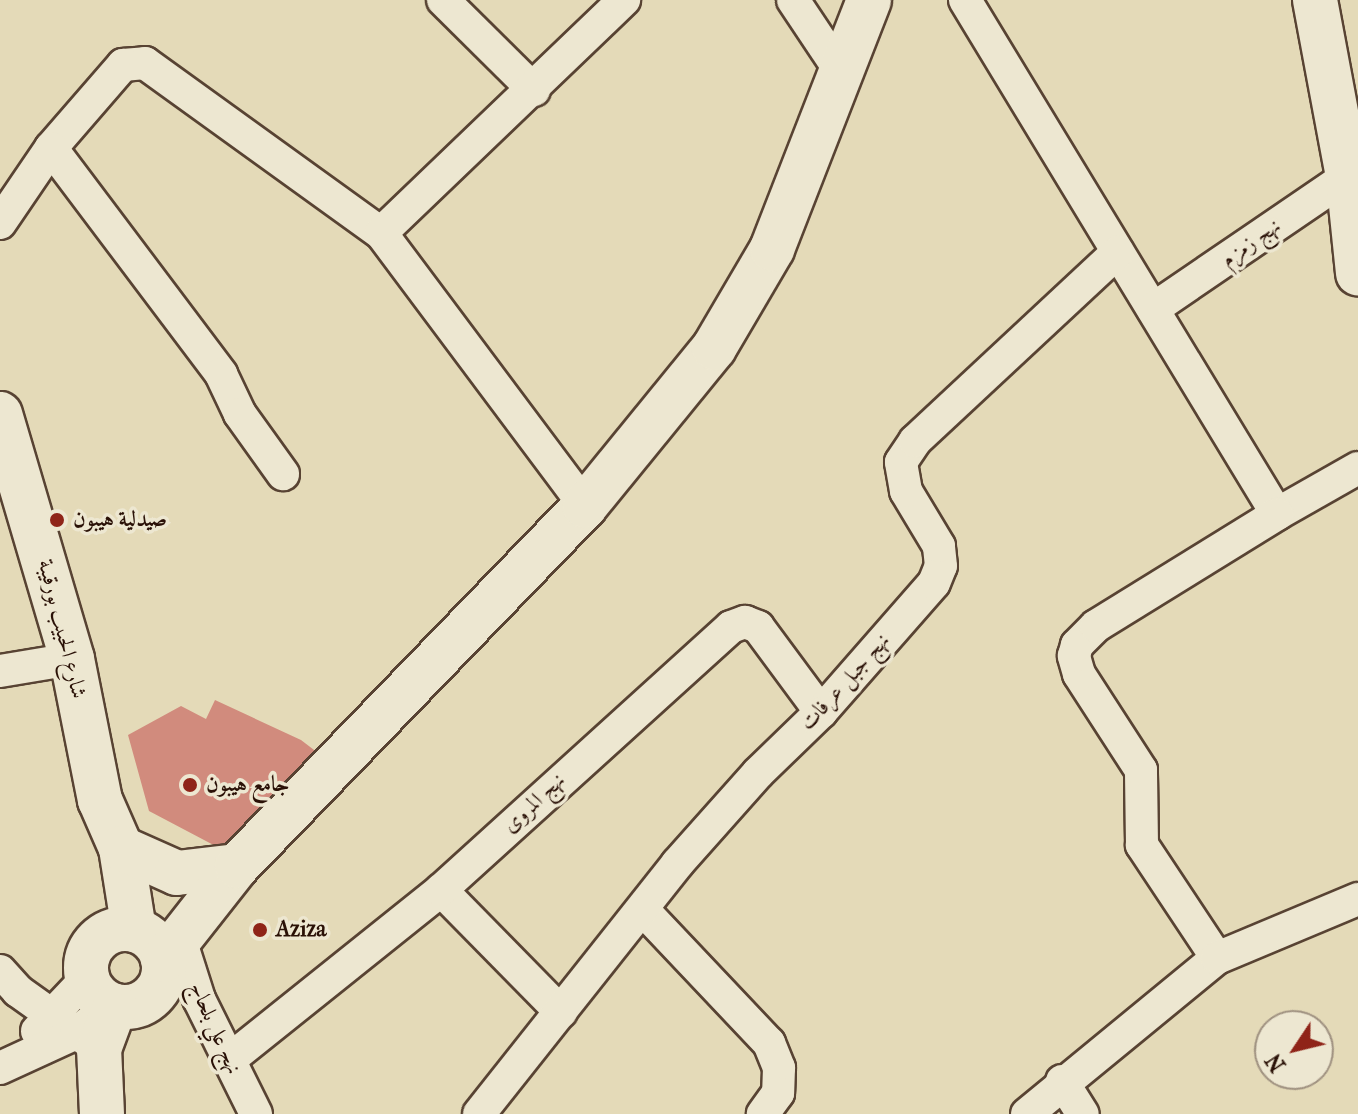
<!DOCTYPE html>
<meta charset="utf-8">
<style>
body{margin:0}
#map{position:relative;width:1358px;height:1114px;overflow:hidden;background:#e4dab8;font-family:"IM FELL French Canon",Amiri,serif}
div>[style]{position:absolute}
.building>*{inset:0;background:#d18b7d}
.roads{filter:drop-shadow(2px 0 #584333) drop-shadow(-2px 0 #584333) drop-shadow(0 2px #584333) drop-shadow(0 -2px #584333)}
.street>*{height:32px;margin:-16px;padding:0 16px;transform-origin:16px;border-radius:16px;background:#ede7d1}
.secondary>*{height:44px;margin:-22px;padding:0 22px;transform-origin:22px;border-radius:22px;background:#ede7d1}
.secondary>.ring{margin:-22px;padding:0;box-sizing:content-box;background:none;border:44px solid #ede7d1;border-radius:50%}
.dots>*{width:22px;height:22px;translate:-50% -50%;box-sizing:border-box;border:4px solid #ede7d1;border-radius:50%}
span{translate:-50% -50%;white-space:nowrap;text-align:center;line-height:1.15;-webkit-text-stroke:7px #ede7d1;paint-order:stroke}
.street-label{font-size:22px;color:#2a1107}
.poi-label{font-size:22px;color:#2a1107;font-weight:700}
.left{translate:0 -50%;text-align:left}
.north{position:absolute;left:1254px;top:1010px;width:80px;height:80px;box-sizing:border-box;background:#ede7d1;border:2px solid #9f9180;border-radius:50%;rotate:235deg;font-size:22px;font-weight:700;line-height:32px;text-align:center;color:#2a1107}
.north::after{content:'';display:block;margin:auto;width:28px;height:36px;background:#8f2418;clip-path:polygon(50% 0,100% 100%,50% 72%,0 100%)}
</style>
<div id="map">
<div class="building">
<i style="clip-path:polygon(215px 700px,301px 740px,318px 753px,223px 850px,149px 811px,128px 735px,181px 706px,206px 719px)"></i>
</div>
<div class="roads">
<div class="street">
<i style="left:443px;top:0;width:128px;rotate:44.7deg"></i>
<i style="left:793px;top:0;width:87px;rotate:56.3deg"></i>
<i style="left:965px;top:0;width:601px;rotate:58.74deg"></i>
<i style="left:1277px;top:514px;width:93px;rotate:-29.6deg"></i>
<i style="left:51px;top:148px;width:110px;rotate:-49.1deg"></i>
<i style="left:123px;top:65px;width:22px;rotate:-5deg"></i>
<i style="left:145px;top:63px;width:291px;rotate:35.8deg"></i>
<i style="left:381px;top:233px;width:341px;rotate:53.2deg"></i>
<i style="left:0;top:223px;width:91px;rotate:-55.8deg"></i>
<i style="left:51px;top:148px;width:283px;rotate:53deg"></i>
<i style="left:221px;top:374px;width:44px;rotate:64.6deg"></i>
<i style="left:240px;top:414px;width:74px;rotate:54.4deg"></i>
<i style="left:381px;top:233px;width:337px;rotate:-43.8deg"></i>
<i style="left:1153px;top:309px;width:236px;rotate:-34.3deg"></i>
<i style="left:0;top:671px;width:73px;rotate:-9.5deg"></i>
<i style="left:441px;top:890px;width:171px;rotate:45.5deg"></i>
<i style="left:644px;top:911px;width:182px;rotate:46.6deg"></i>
<i style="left:769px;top:1043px;width:27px;rotate:68deg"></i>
<i style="left:779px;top:1068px;width:25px;rotate:92deg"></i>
<i style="left:778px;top:1093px;width:26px;rotate:126deg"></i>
<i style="left:180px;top:939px;width:63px;rotate:72.4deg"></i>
<i style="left:199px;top:999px;width:128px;rotate:63.6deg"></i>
<i style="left:1217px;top:958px;width:136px;rotate:-123.6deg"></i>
<i style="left:1142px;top:845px;width:75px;rotate:-90.8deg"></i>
<i style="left:1141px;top:770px;width:114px;rotate:-122.9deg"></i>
<i style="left:1079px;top:674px;width:19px;rotate:-106deg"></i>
<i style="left:1074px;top:656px;width:11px;rotate:-75deg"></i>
<i style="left:1077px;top:645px;width:27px;rotate:-45deg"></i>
<i style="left:1096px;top:626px;width:213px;rotate:-31.7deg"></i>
<i style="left:0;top:971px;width:27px;rotate:48deg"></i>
<i style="left:18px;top:991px;width:90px;rotate:35.5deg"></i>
<i style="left:37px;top:1031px;width:73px;rotate:-46.7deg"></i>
<i style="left:229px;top:1060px;width:272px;rotate:-38.7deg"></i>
<i style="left:441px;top:890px;width:391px;rotate:-42.2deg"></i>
<i style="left:731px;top:627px;width:15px;rotate:-20deg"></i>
<i style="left:745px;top:622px;width:14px;rotate:21deg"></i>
<i style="left:758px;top:627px;width:106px;rotate:53.5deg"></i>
<i style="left:0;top:1068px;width:84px;rotate:-24.7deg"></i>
<i style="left:76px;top:1033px;width:46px;rotate:-37.9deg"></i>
<i style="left:1062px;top:1081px;width:39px;rotate:58deg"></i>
<i style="left:479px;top:1114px;width:319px;rotate:-51.6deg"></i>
<i style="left:677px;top:864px;width:122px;rotate:-48.3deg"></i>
<i style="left:758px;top:773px;width:88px;rotate:-44.1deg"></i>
<i style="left:821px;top:712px;width:171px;rotate:-48.8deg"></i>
<i style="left:934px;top:583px;width:18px;rotate:-68deg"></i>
<i style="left:941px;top:566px;width:20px;rotate:-96deg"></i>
<i style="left:939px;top:546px;width:64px;rotate:-121deg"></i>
<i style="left:906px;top:491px;width:29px;rotate:-100deg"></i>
<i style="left:901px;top:462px;width:25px;rotate:-56deg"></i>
<i style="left:915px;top:441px;width:277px;rotate:-43deg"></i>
<i style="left:1027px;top:1114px;width:246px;rotate:-39.4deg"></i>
<i style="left:1217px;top:958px;width:153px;rotate:-22.7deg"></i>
</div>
<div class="secondary">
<i style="left:1315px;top:0;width:179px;rotate:79.4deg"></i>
<i style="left:1348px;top:176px;width:98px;rotate:84.1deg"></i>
<i style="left:0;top:414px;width:255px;rotate:73.6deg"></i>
<i style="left:72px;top:659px;width:144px;rotate:78.8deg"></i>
<i style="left:100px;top:800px;width:52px;rotate:66.4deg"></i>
<i style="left:121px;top:848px;width:83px;rotate:81deg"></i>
<i style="left:121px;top:848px;width:61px;rotate:24.1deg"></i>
<i style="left:177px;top:873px;width:60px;rotate:-6.7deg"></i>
<i class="ring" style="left:86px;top:929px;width:34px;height:34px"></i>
<i style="left:163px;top:960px;width:120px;rotate:-51.8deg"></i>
<i style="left:237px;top:866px;width:501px;rotate:-45.97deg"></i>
<i style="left:585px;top:506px;width:204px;rotate:-50.8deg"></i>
<i style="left:714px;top:348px;width:115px;rotate:-59.6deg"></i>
<i style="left:772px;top:249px;width:267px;rotate:-68.7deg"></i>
<i style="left:102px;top:1114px;width:65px;rotate:-92.6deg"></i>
<i style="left:99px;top:1049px;width:46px;rotate:-69.6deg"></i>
</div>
</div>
<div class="dots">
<i style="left:57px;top:520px;background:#8f2418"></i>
<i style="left:190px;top:785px;background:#8f2418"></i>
<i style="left:260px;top:930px;background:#8f2418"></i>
</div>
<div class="street-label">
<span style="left:1251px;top:243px;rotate:-35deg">نهج زمزم</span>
<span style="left:62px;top:629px;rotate:76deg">شارع الحبيب بورقيبة</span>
<span style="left:845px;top:682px;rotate:-48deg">نهج جبل عرفات</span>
<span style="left:534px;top:803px;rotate:-43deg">نهج المروى</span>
<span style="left:215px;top:1028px;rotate:66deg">نهج علي بلحاج</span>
</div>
<div class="poi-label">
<span class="left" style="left:73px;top:520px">صيدلية هيبون</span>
<span class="left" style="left:206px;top:785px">جامع هيبون</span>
<span class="left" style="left:276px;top:930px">Aziza</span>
</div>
<div class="north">N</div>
</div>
